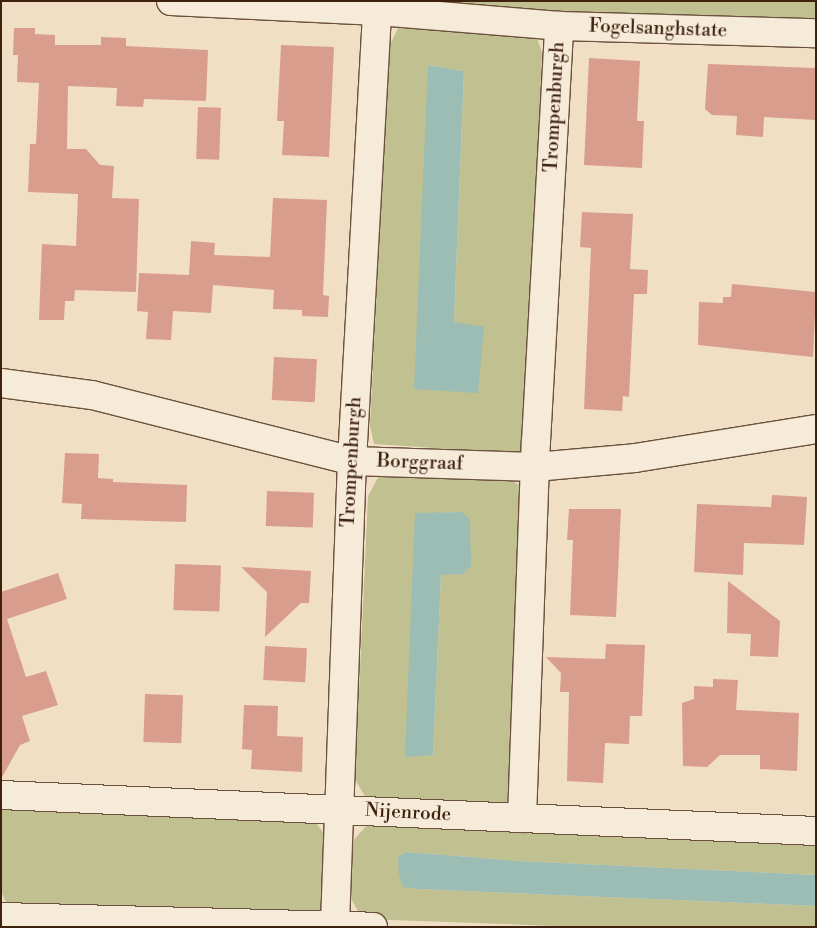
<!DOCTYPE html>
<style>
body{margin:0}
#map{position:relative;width:817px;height:928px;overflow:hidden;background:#f1dfc5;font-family:"Libre Bodoni",serif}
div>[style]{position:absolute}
.green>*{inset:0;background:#c0c090}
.water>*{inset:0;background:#9bbdb4}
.building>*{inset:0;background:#d99d8e;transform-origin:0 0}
.roads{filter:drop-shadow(1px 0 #6b513b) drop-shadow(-1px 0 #6b513b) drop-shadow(0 1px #6b513b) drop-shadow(0 -1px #6b513b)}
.minor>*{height:28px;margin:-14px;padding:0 14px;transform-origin:14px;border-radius:14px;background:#f6ead9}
span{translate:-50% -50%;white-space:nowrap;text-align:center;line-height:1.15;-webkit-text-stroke:4px #f6ead9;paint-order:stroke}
.street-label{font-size:19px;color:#3e220d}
.frame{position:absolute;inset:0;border:2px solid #3e220d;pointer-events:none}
</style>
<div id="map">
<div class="green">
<i style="clip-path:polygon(395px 1px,816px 1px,816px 23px,406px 3px)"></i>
<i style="clip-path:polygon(evenodd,398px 28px,536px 35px,542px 53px,525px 454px,374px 444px,370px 426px,389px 47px,398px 28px,428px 65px,464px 71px,454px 322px,428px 65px)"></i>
<i style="clip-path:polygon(evenodd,380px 474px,512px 481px,523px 487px,510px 782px,506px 805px,367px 800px,355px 779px,368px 496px,380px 474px,461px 512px,463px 574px,441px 574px,433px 755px,415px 514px,461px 512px)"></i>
<i style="clip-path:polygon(1px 809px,316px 823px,328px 839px,324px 918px,8px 907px,1px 891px)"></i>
<i style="clip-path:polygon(367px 825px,816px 845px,816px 875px,519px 861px,406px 852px,417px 889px,816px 906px,816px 927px,582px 927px,363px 919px,351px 899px,353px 841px)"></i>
</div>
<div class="water">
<i style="clip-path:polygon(428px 65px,464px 71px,454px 322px,484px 327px,478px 393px,414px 389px)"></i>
<i style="clip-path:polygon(462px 512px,470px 520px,471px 566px,463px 574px,441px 575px,433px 755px,405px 757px,415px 513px)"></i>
<i style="clip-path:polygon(406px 852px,519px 861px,816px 875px,816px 906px,417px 889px,403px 887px,399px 875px,398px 857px)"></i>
</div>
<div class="building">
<i style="clip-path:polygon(14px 28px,35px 28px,35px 34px,55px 35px,55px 45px,101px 45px,101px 37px,126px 38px,126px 46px,208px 50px,206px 101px,144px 99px,143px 107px,116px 106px,117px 88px,68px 86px,67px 149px,86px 149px,100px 165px,114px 166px,112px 198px,139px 199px,136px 292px,75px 290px,74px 301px,65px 301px,64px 320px,39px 320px,42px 244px,76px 246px,78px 194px,28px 192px,30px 144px,36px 144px,39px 83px,17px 82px,18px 55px,13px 55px)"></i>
<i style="clip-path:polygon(281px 45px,334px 47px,329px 157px,282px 155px,284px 121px,277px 121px)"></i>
<i style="clip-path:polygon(589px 58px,640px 61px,637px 121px,644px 121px,642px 168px,584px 165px)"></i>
<i style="clip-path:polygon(708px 64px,816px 68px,816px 120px,764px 117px,763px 137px,736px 135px,737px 116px,712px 115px,705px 109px)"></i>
<i style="left:198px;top:107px;width:23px;height:52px;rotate:2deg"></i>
<i style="clip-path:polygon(273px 198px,327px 200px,323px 295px,329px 296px,328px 317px,302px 316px,302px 310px,273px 309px,274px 290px,213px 285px,211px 313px,173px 311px,171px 340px,146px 339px,148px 312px,137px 311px,139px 273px,189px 275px,191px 241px,215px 243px,214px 255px,270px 257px)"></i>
<i style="clip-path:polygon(582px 212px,633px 214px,630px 269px,648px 270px,647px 294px,634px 294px,629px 397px,623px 396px,622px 411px,584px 409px,591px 248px,580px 247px)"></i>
<i style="clip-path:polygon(732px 284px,816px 292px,813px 357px,698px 345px,699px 302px,723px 303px,723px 297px,731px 297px)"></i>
<i style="left:274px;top:357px;width:43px;height:43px;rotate:3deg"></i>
<i style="clip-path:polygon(65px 453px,99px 454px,98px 478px,113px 479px,113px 482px,187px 485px,186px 522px,81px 519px,82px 504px,62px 503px)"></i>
<i style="left:267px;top:491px;width:47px;height:35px;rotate:2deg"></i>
<i style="clip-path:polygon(772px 495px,807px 497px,804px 545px,744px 543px,743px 575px,694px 572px,697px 504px,771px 507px)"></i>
<i style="clip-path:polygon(569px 509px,621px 509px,616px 617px,570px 615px,573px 540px,567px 540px)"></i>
<i style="left:175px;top:564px;width:46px;height:46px;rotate:2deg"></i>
<i style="clip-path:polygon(241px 567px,311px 571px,309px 603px,301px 603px,265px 637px,267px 592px)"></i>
<i style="clip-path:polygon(58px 573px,67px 599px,7px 619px,26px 677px,46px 671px,58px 705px,22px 716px,30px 741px,20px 745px,1px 779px,1px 592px)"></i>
<i style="clip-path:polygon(728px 581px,780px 621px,778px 657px,750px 656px,751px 634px,727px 633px)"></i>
<i style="clip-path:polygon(606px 644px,645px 645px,642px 716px,630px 716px,629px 744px,605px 743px,603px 783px,567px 781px,569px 692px,560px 692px,561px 673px,546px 657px,605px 659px)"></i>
<i style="left:265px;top:646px;width:42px;height:34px;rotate:3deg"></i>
<i style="clip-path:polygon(713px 679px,738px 680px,736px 710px,799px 713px,797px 771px,760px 769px,760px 755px,720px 755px,707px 767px,683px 766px,682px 703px,694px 699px,694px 686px,713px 687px)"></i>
<i style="left:145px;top:694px;width:38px;height:48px;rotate:2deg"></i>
<i style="clip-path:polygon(244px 705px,278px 706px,277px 736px,303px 737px,302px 772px,251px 769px,252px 750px,242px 749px)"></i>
</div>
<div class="roads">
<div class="minor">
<i style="left:171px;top:1px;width:207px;rotate:2.8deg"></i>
<i style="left:378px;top:11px;width:182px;rotate:4.7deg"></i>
<i style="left:559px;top:26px;width:257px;rotate:1.6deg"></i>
<i style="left:1px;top:383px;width:92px;rotate:7.5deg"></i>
<i style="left:92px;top:395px;width:268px;rotate:14.2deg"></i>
<i style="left:352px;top:461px;width:183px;rotate:1.9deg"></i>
<i style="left:535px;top:467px;width:100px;rotate:-5.1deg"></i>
<i style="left:635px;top:458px;width:183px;rotate:-9.1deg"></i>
<i style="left:1px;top:795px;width:816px;rotate:2.53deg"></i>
<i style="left:522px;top:818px;width:376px;rotate:-87.9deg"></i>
<i style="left:536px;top:442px;width:417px;rotate:-86.8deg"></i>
<i style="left:1px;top:917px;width:372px;rotate:1.5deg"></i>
<i style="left:335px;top:924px;width:463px;rotate:-87.9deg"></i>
<i style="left:352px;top:461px;width:461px;rotate:-86.8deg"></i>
</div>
</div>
<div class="street-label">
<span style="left:658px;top:29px;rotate:2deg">Fogelsanghstate</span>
<span style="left:555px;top:107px;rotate:-87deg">Trompenburgh</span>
<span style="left:352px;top:462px;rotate:-87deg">Trompenburgh</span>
<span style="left:420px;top:463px;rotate:2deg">Borggraaf</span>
<span style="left:408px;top:813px;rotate:3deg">Nijenrode</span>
</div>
<div class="frame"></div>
</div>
